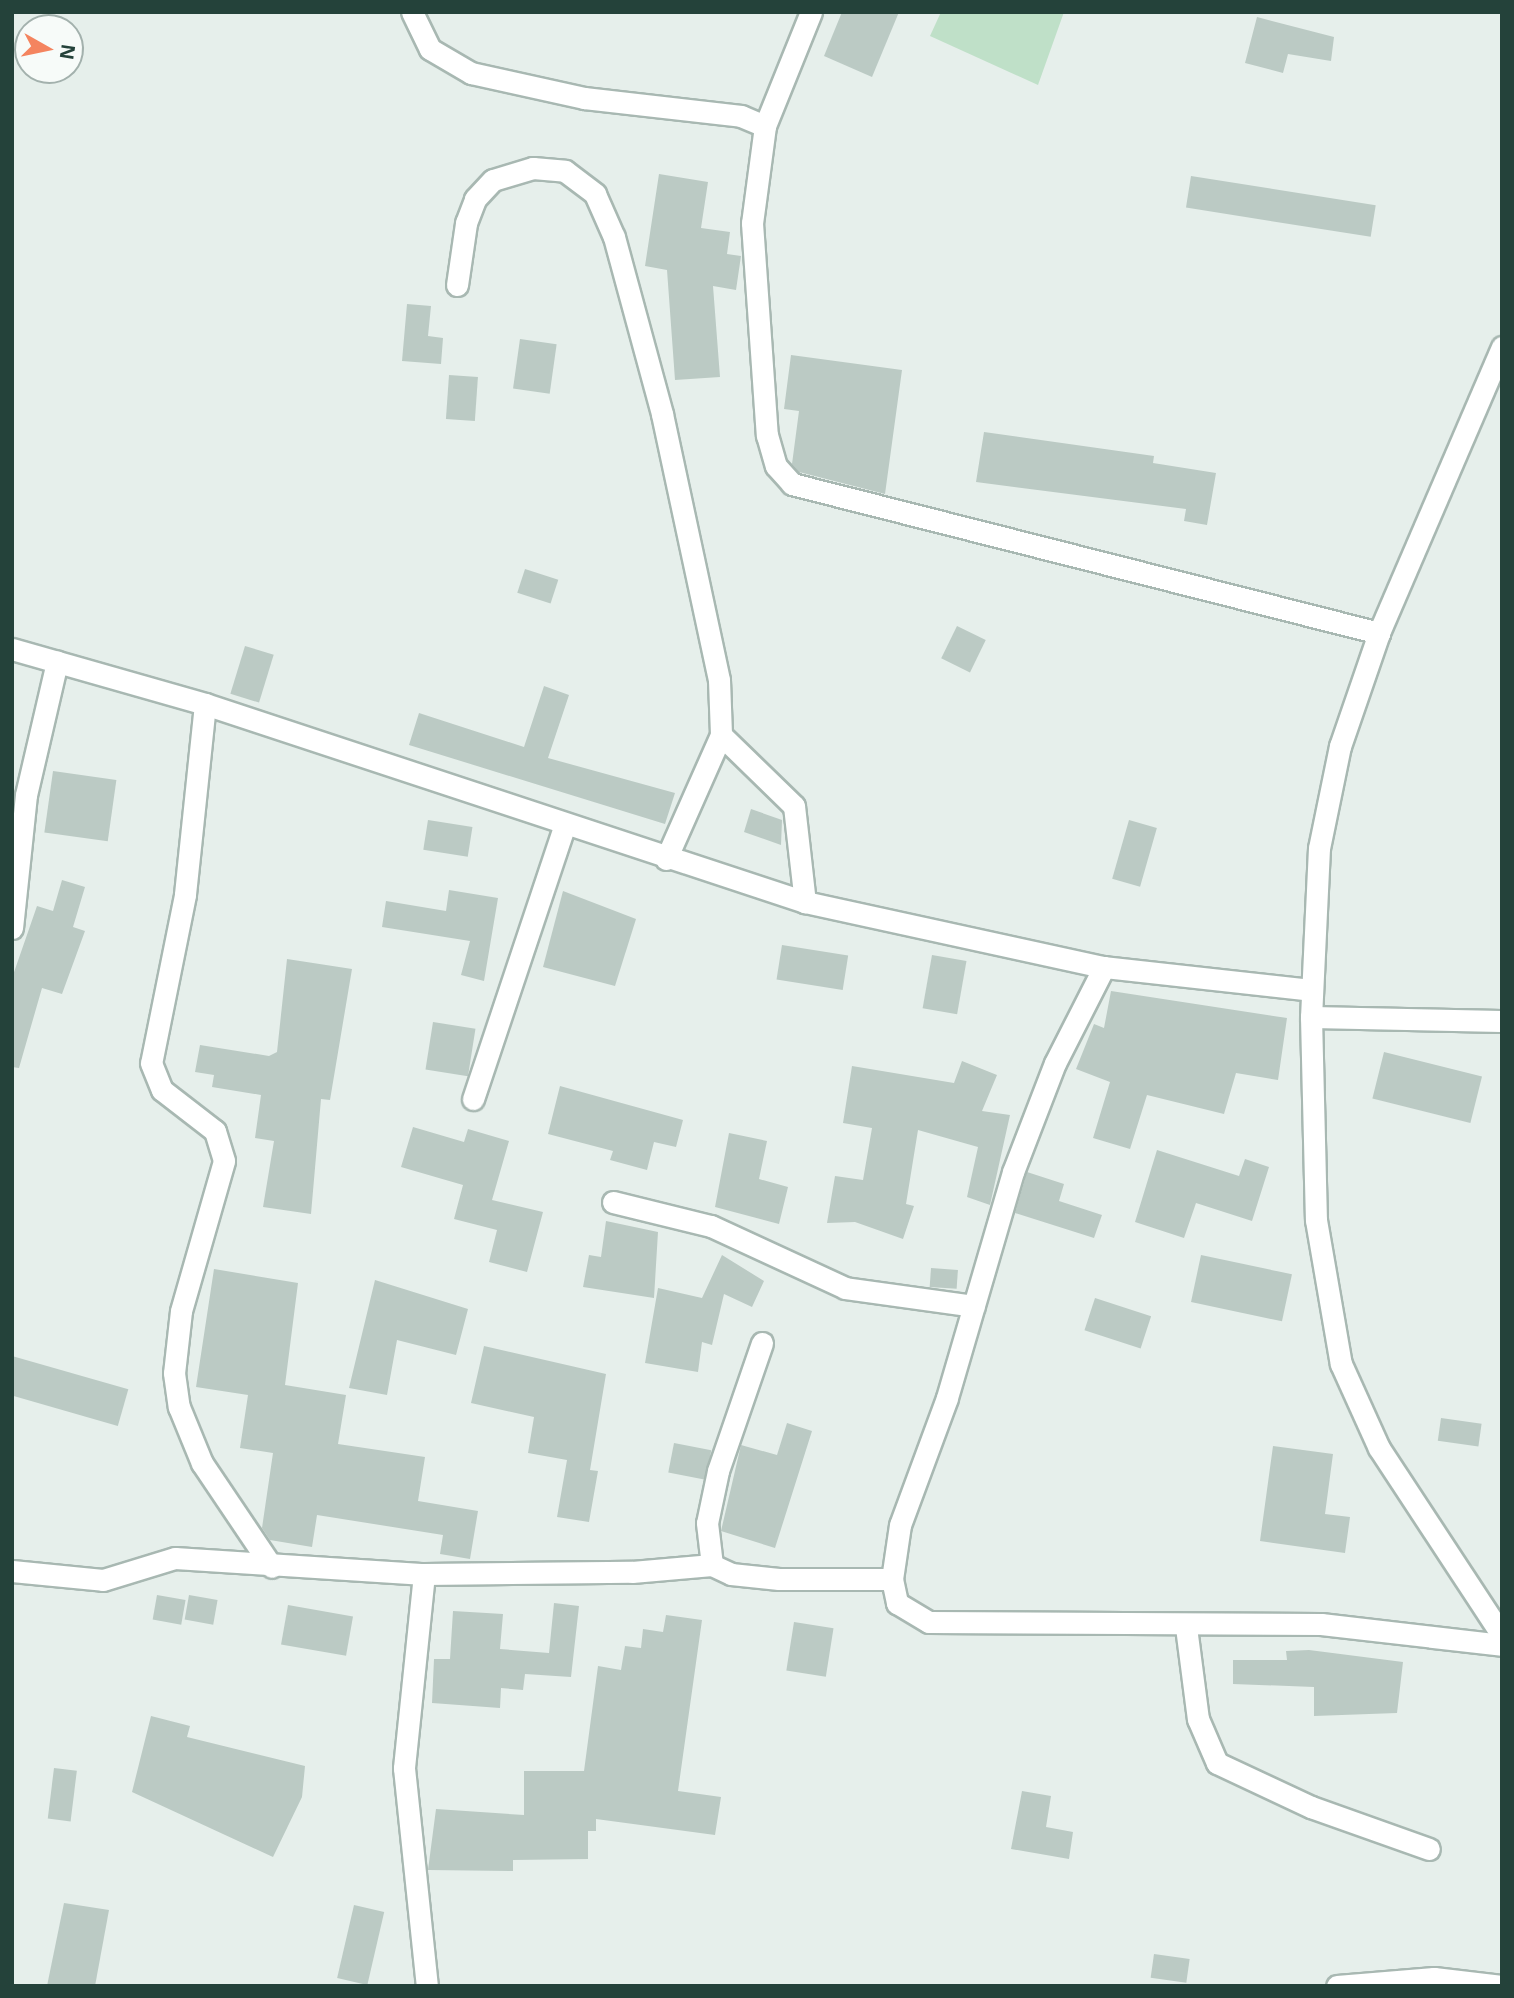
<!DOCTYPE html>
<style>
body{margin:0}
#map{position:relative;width:1514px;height:1998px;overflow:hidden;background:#e6efeb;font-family:"Noto Sans",sans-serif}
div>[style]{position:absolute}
.green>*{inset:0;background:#bfe0c8}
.building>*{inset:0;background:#bbcac4;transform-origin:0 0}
.roads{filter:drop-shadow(2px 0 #a8b8b2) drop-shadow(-2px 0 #a8b8b2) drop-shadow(0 2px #a8b8b2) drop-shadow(0 -2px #a8b8b2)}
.minor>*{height:21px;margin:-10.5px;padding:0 10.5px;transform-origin:10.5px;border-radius:10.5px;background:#fff}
span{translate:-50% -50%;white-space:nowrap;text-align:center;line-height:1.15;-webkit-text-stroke:7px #f7fbf9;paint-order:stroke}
.frame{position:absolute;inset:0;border:14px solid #24423a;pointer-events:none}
.north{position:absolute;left:14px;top:14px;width:70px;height:70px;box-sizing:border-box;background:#f7fbf9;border:2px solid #a3b1ad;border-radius:50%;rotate:99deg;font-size:19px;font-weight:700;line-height:28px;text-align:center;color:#24423a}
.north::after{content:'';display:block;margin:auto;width:24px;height:32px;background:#f4845f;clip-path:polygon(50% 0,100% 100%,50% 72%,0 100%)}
</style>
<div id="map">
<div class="green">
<i style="clip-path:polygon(941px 12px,1064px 12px,1038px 85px,930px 36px)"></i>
</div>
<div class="building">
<i style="clip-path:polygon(842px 12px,899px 12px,872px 77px,824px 56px)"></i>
<i style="clip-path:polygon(1257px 17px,1334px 37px,1331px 61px,1288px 54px,1283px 73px,1245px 63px)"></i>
<i style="clip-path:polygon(659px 174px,708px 182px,701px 228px,730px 232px,727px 254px,741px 256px,736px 290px,713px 286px,720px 377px,675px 380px,667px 270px,645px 266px)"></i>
<i style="left:1191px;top:176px;width:187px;height:32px;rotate:9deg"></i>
<i style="clip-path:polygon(407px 304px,431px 306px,428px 336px,443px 338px,441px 364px,402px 361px)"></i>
<i style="left:520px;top:339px;width:37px;height:50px;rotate:8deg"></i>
<i style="clip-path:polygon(791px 355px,902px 370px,885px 494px,799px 472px,792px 464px,799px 411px,784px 409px)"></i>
<i style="left:449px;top:375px;width:29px;height:44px;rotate:4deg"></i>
<i style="clip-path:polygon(984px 432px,1154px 456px,1153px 463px,1216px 473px,1207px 525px,1184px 521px,1186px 509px,976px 482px)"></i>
<i style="left:525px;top:569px;width:35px;height:25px;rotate:18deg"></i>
<i style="left:957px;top:626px;width:32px;height:36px;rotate:26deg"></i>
<i style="left:245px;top:646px;width:30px;height:50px;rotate:17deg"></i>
<i style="clip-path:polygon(544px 686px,569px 695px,548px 758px,675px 793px,665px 824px,409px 745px,419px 713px,524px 747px)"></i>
<i style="left:53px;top:771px;width:64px;height:62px;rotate:8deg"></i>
<i style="clip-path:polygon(751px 809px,782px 820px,781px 845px,744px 832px)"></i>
<i style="left:428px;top:820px;width:45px;height:30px;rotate:9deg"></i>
<i style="left:1129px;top:820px;width:29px;height:61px;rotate:16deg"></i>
<i style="clip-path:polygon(62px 880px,85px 887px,73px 927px,85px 931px,62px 994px,42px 988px,19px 1068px,12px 1067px,12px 978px,37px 906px,53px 911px)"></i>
<i style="clip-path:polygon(449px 890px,498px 898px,484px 981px,461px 975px,470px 941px,382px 927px,386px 901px,446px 911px)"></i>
<i style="clip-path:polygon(563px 891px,636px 919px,615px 986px,543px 967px)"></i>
<i style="left:782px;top:945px;width:67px;height:35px;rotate:9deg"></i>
<i style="left:932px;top:955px;width:35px;height:54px;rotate:10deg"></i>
<i style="clip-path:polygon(287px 959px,352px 969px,330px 1100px,321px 1099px,311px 1214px,263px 1207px,274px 1141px,255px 1138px,261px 1095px,212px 1087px,214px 1075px,195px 1072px,200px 1045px,269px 1056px,277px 1052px)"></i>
<i style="clip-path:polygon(1111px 991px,1287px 1018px,1278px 1080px,1236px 1073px,1224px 1114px,1147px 1095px,1130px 1149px,1093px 1138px,1110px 1082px,1076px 1069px,1094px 1024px,1104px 1028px)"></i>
<i style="left:433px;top:1022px;width:43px;height:48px;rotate:9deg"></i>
<i style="left:1384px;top:1052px;width:101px;height:48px;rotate:14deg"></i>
<i style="clip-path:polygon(962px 1061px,997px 1075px,982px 1111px,1010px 1115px,990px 1205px,967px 1197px,978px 1147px,918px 1130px,906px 1204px,914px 1206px,903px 1239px,855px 1222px,827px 1223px,835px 1176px,863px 1180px,872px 1128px,843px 1123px,852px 1066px,954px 1083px)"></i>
<i style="clip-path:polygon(560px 1086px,683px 1120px,676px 1147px,654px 1142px,647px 1170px,610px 1160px,613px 1151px,548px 1134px)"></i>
<i style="clip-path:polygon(413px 1127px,464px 1142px,468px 1129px,509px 1141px,492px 1200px,543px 1212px,527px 1272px,489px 1262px,497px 1230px,454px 1219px,463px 1185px,401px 1167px)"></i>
<i style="clip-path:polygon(729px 1133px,767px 1141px,759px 1179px,788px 1187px,779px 1224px,715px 1207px)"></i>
<i style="clip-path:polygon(1157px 1150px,1239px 1176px,1245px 1159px,1269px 1167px,1252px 1221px,1196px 1203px,1184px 1238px,1135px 1222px)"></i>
<i style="clip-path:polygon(1027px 1172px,1064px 1184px,1059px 1201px,1102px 1215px,1094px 1238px,1015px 1213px)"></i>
<i style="clip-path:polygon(606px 1221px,658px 1232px,654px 1298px,583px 1287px,589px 1255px,601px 1257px)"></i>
<i style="clip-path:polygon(722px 1255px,764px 1281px,752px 1307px,724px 1294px,712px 1345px,702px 1342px,698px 1372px,645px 1363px,658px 1288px,702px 1298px)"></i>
<i style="left:1201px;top:1255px;width:93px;height:48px;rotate:12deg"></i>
<i style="left:931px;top:1268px;width:27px;height:19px;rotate:4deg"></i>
<i style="clip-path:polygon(214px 1269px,298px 1283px,285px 1385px,346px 1395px,338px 1444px,425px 1457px,418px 1501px,478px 1511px,470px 1559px,440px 1554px,443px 1535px,317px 1515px,312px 1547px,270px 1540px,262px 1528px,273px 1453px,240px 1448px,248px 1395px,196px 1387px)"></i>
<i style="clip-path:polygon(375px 1280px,468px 1309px,456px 1355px,397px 1340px,387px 1395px,349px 1388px)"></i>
<i style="left:1095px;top:1298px;width:59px;height:34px;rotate:18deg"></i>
<i style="clip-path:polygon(484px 1346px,606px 1374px,590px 1470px,598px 1471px,589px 1522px,557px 1517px,567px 1460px,528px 1453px,534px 1417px,471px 1403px)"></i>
<i style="left:12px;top:1356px;width:121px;height:38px;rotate:16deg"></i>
<i style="left:1441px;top:1418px;width:41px;height:23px;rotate:8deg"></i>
<i style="clip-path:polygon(787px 1423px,812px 1431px,775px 1548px,721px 1531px,741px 1445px,777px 1455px)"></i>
<i style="left:674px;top:1443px;width:38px;height:30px;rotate:11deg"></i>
<i style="clip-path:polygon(1273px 1446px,1333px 1454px,1325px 1514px,1350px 1517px,1345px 1553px,1260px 1541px)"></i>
<i style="left:157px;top:1595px;width:29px;height:25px;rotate:10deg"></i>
<i style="left:189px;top:1595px;width:29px;height:25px;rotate:10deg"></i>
<i style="clip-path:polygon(554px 1603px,579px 1606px,571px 1677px,525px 1674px,523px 1690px,501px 1688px,500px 1708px,432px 1703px,434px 1659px,450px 1659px,453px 1611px,503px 1614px,500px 1649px,549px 1653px)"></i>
<i style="left:288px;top:1605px;width:66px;height:40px;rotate:10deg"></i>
<i style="clip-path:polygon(666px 1615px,702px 1620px,678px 1791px,721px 1797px,715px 1835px,596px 1819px,596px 1831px,588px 1831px,588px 1859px,513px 1860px,513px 1871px,428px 1870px,436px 1809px,524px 1815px,524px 1771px,584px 1771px,598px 1666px,621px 1670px,625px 1646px,641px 1648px,643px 1629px,663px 1632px)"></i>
<i style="left:794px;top:1622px;width:40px;height:49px;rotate:9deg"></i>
<i style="clip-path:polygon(1309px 1650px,1403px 1662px,1397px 1713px,1314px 1716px,1314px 1687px,1233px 1684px,1233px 1660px,1287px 1660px,1286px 1651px)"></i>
<i style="clip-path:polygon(151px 1716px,190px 1726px,187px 1737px,305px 1766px,302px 1797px,273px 1857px,132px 1792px)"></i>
<i style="left:54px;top:1768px;width:23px;height:51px;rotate:7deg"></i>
<i style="clip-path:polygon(1022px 1791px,1051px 1796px,1046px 1827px,1073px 1832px,1069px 1859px,1011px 1849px)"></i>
<i style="clip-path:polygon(64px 1903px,109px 1910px,95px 1986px,47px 1986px)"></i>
<i style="left:354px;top:1905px;width:31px;height:75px;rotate:13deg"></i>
<i style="left:1154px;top:1954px;width:36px;height:24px;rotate:8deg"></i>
</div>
<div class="roads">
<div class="minor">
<i style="left:412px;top:12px;width:41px;rotate:64.1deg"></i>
<i style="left:430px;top:49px;width:48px;rotate:30.3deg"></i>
<i style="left:471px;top:73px;width:116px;rotate:12.5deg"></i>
<i style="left:584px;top:98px;width:158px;rotate:6.5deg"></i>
<i style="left:741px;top:116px;width:26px;rotate:23deg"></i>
<i style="left:811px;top:12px;width:123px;rotate:112deg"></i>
<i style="left:765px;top:126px;width:98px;rotate:97.6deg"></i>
<i style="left:752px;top:223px;width:213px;rotate:86deg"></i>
<i style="left:767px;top:435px;width:32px;rotate:74deg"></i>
<i style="left:776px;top:466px;width:24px;rotate:48deg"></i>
<i style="left:792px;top:484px;width:606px;rotate:14.24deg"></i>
<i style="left:457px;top:285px;width:63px;rotate:-81.7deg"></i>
<i style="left:466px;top:223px;width:26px;rotate:-69deg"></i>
<i style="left:475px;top:199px;width:26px;rotate:-47deg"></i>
<i style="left:493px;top:180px;width:42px;rotate:-16.7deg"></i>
<i style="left:533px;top:168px;width:32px;rotate:5deg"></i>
<i style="left:565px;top:171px;width:38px;rotate:37deg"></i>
<i style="left:595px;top:194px;width:47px;rotate:66.2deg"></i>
<i style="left:614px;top:237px;width:183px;rotate:74.8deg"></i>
<i style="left:662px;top:414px;width:272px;rotate:77.9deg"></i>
<i style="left:719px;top:680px;width:55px;rotate:87.9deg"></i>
<i style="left:721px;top:735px;width:102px;rotate:44.2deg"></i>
<i style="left:794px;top:806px;width:97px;rotate:83.5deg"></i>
<i style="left:1502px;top:347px;width:311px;rotate:113.3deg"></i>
<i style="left:1379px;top:633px;width:120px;rotate:109deg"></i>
<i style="left:1340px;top:746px;width:104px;rotate:101.6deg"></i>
<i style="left:1319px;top:848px;width:169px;rotate:92.7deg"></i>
<i style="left:1311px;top:1017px;width:203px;rotate:88.6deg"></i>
<i style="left:1316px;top:1220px;width:146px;rotate:80.2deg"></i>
<i style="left:1341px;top:1364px;width:92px;rotate:65.7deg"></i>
<i style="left:1379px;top:1448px;width:224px;rotate:56.7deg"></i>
<i style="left:12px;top:649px;width:201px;rotate:15.9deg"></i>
<i style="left:205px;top:704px;width:632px;rotate:18.26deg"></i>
<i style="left:805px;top:902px;width:306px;rotate:12.3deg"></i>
<i style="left:1104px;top:967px;width:209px;rotate:6.3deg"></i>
<i style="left:205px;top:704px;width:192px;rotate:96deg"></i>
<i style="left:185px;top:895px;width:171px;rotate:101.4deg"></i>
<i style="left:151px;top:1063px;width:29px;rotate:68deg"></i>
<i style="left:162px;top:1090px;width:67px;rotate:37.7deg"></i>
<i style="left:215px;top:1131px;width:31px;rotate:73deg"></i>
<i style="left:224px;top:1161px;width:156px;rotate:106deg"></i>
<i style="left:181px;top:1311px;width:62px;rotate:96.4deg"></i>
<i style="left:174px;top:1373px;width:34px;rotate:82deg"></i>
<i style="left:179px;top:1407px;width:61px;rotate:67.7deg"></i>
<i style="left:202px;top:1463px;width:125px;rotate:56.1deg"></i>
<i style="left:666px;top:859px;width:136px;rotate:-66.1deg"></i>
<i style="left:12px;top:928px;width:134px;rotate:-84deg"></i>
<i style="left:26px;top:795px;width:137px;rotate:-76.9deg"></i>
<i style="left:1104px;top:967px;width:108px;rotate:117deg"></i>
<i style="left:1055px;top:1063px;width:117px;rotate:111.1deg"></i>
<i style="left:1013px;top:1172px;width:235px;rotate:106.3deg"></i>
<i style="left:947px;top:1398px;width:135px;rotate:110.3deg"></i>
<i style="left:900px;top:1525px;width:55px;rotate:98.4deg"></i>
<i style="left:892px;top:1579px;width:25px;rotate:78deg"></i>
<i style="left:897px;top:1603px;width:37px;rotate:31deg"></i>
<i style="left:929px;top:1622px;width:392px;rotate:0.3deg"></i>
<i style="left:1321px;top:1624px;width:182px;rotate:6.6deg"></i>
<i style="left:1311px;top:1017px;width:191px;rotate:1.2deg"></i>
<i style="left:473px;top:1099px;width:287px;rotate:-71.5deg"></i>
<i style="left:613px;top:1202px;width:101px;rotate:13.8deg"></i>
<i style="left:711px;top:1226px;width:148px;rotate:24.8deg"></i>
<i style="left:845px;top:1288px;width:130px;rotate:7.9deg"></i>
<i style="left:762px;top:1343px;width:135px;rotate:109deg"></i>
<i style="left:718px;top:1471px;width:53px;rotate:101.9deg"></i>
<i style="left:707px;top:1523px;width:42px;rotate:83.2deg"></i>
<i style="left:712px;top:1565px;width:21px;rotate:25deg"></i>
<i style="left:731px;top:1574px;width:48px;rotate:5.9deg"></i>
<i style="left:779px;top:1579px;width:113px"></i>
<i style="left:12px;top:1571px;width:91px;rotate:5.6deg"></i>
<i style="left:103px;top:1580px;width:75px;rotate:-17deg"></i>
<i style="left:175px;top:1558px;width:250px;rotate:3.7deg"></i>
<i style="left:424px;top:1574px;width:208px;rotate:-0.6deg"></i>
<i style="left:632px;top:1572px;width:80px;rotate:-5deg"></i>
<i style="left:424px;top:1574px;width:195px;rotate:95.9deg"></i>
<i style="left:404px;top:1768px;width:219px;rotate:84deg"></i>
<i style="left:1186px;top:1627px;width:93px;rotate:82.6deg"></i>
<i style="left:1198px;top:1719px;width:48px;rotate:66.6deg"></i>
<i style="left:1217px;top:1763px;width:104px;rotate:25.1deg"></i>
<i style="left:1311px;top:1807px;width:125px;rotate:19.6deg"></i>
<i style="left:1337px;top:1986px;width:97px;rotate:-4.7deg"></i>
<i style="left:1434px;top:1978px;width:68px;rotate:6.7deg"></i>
</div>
</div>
<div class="frame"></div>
<div class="north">N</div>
</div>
